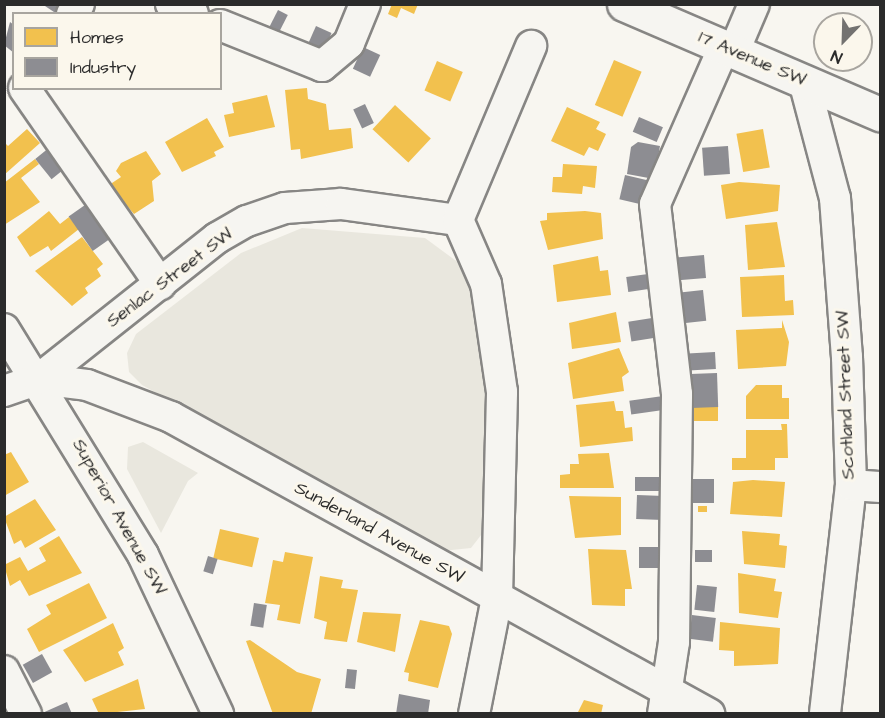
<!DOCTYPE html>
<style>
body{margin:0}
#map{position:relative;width:885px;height:718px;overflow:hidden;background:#f8f6f0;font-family:"Architects Daughter",sans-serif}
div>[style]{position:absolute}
.green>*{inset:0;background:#e9e7de}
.homes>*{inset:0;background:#f2c14e;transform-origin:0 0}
.industry>*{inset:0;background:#8d8d92;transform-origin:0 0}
.roads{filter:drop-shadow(2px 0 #878684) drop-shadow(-2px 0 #878684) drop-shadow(0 2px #878684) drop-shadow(0 -2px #878684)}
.minor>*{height:30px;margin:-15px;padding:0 15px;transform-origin:15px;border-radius:15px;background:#f6f5f1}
.major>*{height:33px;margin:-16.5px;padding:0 16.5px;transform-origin:16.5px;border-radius:16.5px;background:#f6f5f1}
span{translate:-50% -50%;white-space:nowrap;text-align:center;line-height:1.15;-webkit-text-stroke:6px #fbf7ec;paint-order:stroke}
.street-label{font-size:18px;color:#2b2b2b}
.frame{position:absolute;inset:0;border:6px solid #2b2b2b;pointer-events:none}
.legend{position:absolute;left:12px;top:12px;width:210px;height:78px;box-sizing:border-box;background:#fbf7ec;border:2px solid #a8a59f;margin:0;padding:8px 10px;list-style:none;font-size:18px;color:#2b2b2b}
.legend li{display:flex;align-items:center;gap:12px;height:30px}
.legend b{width:30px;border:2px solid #a8a59f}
.north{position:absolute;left:813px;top:12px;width:60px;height:60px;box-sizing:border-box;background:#fbf7ec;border:2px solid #a8a59f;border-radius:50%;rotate:203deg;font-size:16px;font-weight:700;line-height:24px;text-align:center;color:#2b2b2b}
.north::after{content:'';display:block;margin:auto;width:21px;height:27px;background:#737270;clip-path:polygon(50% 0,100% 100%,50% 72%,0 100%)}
</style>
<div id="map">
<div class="green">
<i style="clip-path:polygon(302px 228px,425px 238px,463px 266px,477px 319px,488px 424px,485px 530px,471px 548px,442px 551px,142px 385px,129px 372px,127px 353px,136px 334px,241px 253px)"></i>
<i style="clip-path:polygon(143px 442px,198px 473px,188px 481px,161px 533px,127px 469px,128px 447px)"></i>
</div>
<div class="homes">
<i style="clip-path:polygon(392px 4px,418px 4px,414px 14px,401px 8px,397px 18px,388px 14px)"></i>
<i style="left:614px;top:60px;width:30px;height:49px;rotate:23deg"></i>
<i style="left:437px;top:61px;width:28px;height:32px;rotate:23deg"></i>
<i style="clip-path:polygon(307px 88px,308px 99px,326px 104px,329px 130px,351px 128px,353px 148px,301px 159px,300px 149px,291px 150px,285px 90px)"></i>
<i style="clip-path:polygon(267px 95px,275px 127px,229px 137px,224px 115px,234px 113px,232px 103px)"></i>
<i style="left:395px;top:105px;width:49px;height:33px;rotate:43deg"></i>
<i style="clip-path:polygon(567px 107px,600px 122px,596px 129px,606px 134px,598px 151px,589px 147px,584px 156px,551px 141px)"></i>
<i style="clip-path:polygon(207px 118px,224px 147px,214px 152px,216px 156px,182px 172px,165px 142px)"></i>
<i style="clip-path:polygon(27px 129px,40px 143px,4px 175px,4px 142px,8px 146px)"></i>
<i style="left:763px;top:129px;width:39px;height:27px;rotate:80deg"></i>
<i style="clip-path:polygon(146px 151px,161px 174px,152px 181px,154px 201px,134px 214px,109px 185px,121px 177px,116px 171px,121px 163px)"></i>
<i style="clip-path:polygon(35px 159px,39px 164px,21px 178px,40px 202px,4px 225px,4px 183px)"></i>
<i style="clip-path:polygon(563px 164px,597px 166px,595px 188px,583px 186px,582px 194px,552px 192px,553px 177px,562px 177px)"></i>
<i style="clip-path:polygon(739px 182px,780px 185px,778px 211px,726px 219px,721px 185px)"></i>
<i style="clip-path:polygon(49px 211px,60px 224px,69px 217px,79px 229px,51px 251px,48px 246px,30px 257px,17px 237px)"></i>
<i style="clip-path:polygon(585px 211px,601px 213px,603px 239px,548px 250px,540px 221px,547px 220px,547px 213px)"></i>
<i style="clip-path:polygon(777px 222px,785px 267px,748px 270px,745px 225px)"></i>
<i style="clip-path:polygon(82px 237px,103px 264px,97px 269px,101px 276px,85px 288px,88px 293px,72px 306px,35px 271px)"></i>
<i style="clip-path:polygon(598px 256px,600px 271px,608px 270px,611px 295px,557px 302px,553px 265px)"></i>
<i style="clip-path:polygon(784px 275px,785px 301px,793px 300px,794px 315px,742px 317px,740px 277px)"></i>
<i style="clip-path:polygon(616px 312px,621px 342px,572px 349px,569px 323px)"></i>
<i style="clip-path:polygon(782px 320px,789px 342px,786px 366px,738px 369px,736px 330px,782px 328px)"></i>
<i style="clip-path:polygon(619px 348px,629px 372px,622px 377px,624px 391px,573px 399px,568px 363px)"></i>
<i style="clip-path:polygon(756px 385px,782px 385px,782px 398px,789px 398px,789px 419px,746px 419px,746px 396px)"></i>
<i style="clip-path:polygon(614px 401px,616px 411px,623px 411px,625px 428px,632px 427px,633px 441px,580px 447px,576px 405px)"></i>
<i style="left:718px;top:407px;width:14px;height:27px;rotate:90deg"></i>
<i style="clip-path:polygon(781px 424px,787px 424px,788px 458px,775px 458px,775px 470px,732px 470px,732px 458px,746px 458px,746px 430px,782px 430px)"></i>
<i style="clip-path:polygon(11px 452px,29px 482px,4px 496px,4px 455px)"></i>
<i style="clip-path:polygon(609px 453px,614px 488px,560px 488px,560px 475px,570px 474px,570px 464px,579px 464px,578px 454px)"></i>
<i style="clip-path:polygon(753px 480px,785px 482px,782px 517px,730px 514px,733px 482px)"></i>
<i style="clip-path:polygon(569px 496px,621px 497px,621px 535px,575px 538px)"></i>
<i style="clip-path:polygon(35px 499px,56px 530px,25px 548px,21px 540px,14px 544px,4px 517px)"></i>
<i style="left:698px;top:506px;width:9px;height:6px"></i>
<i style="left:220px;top:529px;width:40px;height:30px;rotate:13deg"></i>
<i style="clip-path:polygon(742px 531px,780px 534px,779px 545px,787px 546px,785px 568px,744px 564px)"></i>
<i style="clip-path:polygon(59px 536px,82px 573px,29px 596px,20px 580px,10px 586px,4px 565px,20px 557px,28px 571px,46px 561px,39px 548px)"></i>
<i style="clip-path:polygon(588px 549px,626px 550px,632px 589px,625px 589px,625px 606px,592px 605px)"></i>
<i style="clip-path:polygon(285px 552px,313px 557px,300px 624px,277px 620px,280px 605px,265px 603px,273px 560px,283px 562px)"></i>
<i style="clip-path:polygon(738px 573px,776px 579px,774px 591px,782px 592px,778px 618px,739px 613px)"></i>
<i style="clip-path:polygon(320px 576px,343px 580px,341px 588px,358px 590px,347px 642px,324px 639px,327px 622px,314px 618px)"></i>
<i style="clip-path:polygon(89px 583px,107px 618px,39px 652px,27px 629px,51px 614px,46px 605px)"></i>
<i style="clip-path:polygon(363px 612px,401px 614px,395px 652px,357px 642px)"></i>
<i style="clip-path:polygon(420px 620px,449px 626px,452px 634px,438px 688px,408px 681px,409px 673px,404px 672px)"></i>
<i style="clip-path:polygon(720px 622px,780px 628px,778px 664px,734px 666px,734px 651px,719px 650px)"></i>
<i style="clip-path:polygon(113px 623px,124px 648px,118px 652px,124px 665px,85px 682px,63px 650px)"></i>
<i style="clip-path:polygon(250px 640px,297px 672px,321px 679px,311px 714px,273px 714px,246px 641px)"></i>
<i style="clip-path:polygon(138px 679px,145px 709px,99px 714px,92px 699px)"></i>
<i style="clip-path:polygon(584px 700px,603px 705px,601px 714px,577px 714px)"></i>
</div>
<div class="industry">
<i style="clip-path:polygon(42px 4px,65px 4px,57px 14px)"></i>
<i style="left:278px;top:10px;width:11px;height:23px;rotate:27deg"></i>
<i style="clip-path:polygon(10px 22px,14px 25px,14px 53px,4px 45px)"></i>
<i style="left:316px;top:26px;width:17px;height:21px;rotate:24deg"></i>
<i style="left:363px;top:47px;width:19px;height:24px;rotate:25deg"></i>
<i style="left:365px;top:104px;width:21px;height:13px;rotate:65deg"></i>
<i style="left:639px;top:117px;width:26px;height:16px;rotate:23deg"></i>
<i style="clip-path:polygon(638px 142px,660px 146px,654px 179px,627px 174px,631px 147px)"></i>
<i style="left:728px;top:146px;width:28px;height:26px;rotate:86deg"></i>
<i style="left:50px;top:147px;width:26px;height:19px;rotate:51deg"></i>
<i style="left:625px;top:175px;width:23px;height:25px;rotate:13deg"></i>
<i style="left:85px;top:205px;width:42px;height:20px;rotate:55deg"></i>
<i style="left:704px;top:255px;width:23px;height:31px;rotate:85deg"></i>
<i style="left:648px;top:274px;width:15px;height:22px;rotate:82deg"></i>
<i style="left:703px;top:290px;width:31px;height:23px;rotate:84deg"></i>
<i style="left:652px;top:318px;width:20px;height:24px;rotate:81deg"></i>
<i style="left:715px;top:352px;width:17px;height:32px;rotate:87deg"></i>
<i style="left:717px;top:373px;width:34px;height:27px;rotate:88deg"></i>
<i style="left:663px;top:396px;width:14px;height:34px;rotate:82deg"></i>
<i style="left:635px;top:477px;width:27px;height:14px"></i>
<i style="left:693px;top:479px;width:21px;height:24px"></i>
<i style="left:637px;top:495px;width:27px;height:24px;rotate:2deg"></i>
<i style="left:639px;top:547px;width:25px;height:21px"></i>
<i style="left:695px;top:550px;width:17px;height:12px"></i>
<i style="left:208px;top:556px;width:10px;height:16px;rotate:17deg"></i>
<i style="left:697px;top:585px;width:20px;height:25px;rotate:6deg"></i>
<i style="left:254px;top:603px;width:13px;height:23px;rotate:9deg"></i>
<i style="left:692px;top:615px;width:24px;height:24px;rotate:7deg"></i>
<i style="left:42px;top:654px;width:21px;height:22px;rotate:61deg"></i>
<i style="left:347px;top:669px;width:10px;height:19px;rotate:6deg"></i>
<i style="clip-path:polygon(399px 694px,430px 700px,428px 714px,396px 714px)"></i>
<i style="clip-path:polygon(67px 702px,72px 714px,40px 714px)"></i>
</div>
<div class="roads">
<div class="minor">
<i style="left:171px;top:4px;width:24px;rotate:24deg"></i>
<i style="left:72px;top:14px;width:12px;rotate:-55deg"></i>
<i style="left:220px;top:25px;width:110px;rotate:21.9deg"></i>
<i style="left:322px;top:66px;width:35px;rotate:-40deg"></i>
<i style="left:349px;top:43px;width:42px;rotate:-67.7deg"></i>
<i style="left:734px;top:51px;width:51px;rotate:-66.9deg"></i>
<i style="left:804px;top:81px;width:121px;rotate:75.2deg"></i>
<i style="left:835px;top:198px;width:159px;rotate:85.7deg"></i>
<i style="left:847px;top:357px;width:128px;rotate:88.2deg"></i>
<i style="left:851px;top:485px;width:230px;rotate:96.5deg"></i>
<i style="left:24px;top:88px;width:239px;rotate:55.2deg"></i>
<i style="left:4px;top:329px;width:265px;rotate:58.4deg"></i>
<i style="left:143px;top:555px;width:176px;rotate:64.7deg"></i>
<i style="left:39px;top:379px;width:48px;rotate:7.1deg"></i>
<i style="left:87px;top:385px;width:90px;rotate:20.9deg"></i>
<i style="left:171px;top:417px;width:615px;rotate:28.9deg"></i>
<i style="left:4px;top:391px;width:37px;rotate:-19deg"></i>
<i style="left:39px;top:379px;width:227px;rotate:-38.4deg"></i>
<i style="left:217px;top:238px;width:34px;rotate:-30deg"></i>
<i style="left:247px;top:221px;width:40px;rotate:-18.9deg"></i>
<i style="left:285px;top:208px;width:56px;rotate:-4.1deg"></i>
<i style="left:341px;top:204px;width:118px;rotate:7.8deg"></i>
<i style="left:851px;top:485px;width:29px;rotate:4deg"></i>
<i style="left:4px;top:671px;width:48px;rotate:62.9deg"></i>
<i style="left:474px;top:714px;width:118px;rotate:-78.8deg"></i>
<i style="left:497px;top:598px;width:206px;rotate:-88.6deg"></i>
<i style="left:502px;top:392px;width:109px;rotate:-98.4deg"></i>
<i style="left:486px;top:284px;width:70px;rotate:-113.6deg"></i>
<i style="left:458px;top:220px;width:189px;rotate:-67.2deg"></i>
<i style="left:663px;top:714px;width:73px;rotate:-81.3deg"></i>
<i style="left:674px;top:642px;width:248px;rotate:-89.3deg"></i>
<i style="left:677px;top:394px;width:191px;rotate:-96.6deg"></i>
<i style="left:655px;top:204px;width:171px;rotate:-66.3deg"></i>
</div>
<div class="major">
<i style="left:624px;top:4px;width:279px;rotate:23.3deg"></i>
</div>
</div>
<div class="street-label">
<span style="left:752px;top:59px;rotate:23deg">17 Avenue SW</span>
<span style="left:170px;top:278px;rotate:-37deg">Senlac Street SW</span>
<span style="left:846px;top:395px;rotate:-92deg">Scotland Street SW</span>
<span style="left:119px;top:517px;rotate:61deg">Superior Avenue SW</span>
<span style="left:379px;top:533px;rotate:29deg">Sunderland Avenue SW</span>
</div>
<div class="frame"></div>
<ul class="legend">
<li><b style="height:16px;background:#f2c14e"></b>Homes</li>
<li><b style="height:16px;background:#8d8d92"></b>Industry</li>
</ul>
<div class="north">N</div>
</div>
